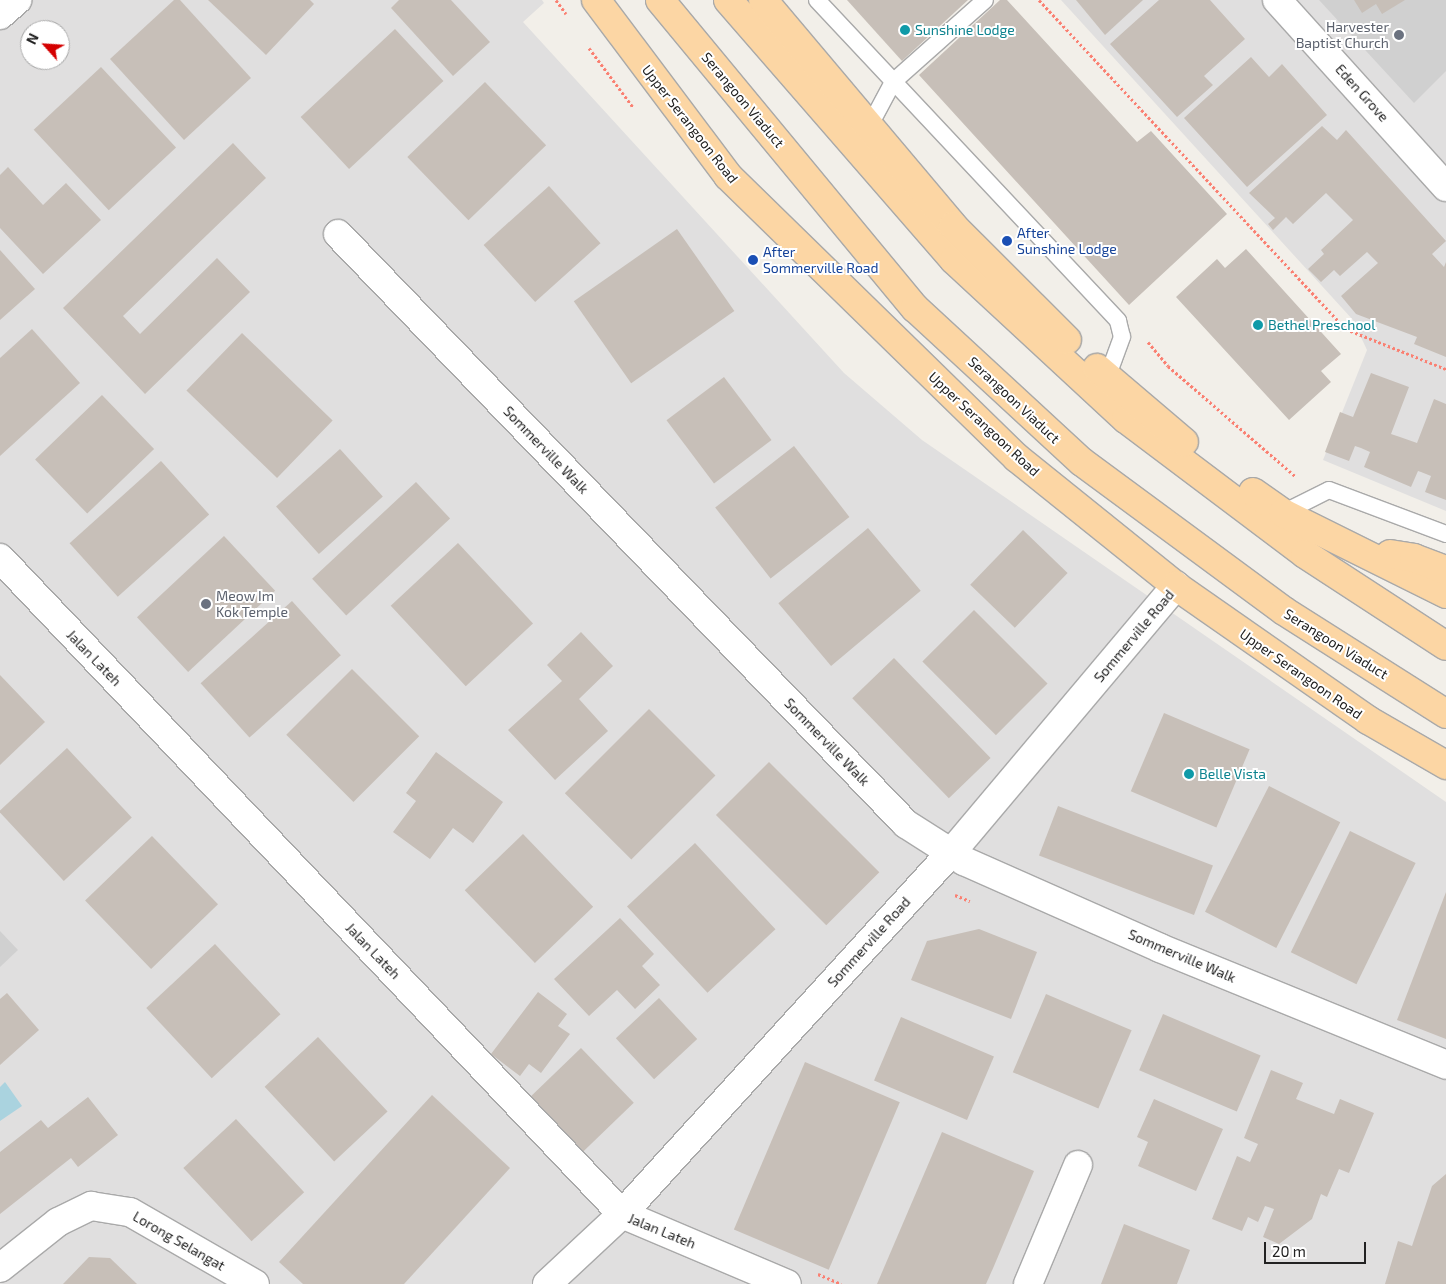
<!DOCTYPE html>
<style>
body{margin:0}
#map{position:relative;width:1446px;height:1284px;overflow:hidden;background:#f2efe9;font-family:"Exo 2",sans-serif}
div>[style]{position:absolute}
.residential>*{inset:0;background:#e0dfdf}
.religious>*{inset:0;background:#d0d0d0}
.water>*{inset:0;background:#aad3df}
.building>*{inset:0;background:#c7bfb8;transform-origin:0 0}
.path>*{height:3px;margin-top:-1.5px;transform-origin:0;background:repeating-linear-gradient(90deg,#fa8072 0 2.5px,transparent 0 5px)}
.roads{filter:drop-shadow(1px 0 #a9a9a9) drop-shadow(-1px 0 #a9a9a9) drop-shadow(0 1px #a9a9a9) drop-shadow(0 -1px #a9a9a9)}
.lane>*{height:16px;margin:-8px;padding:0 8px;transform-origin:8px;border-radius:8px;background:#fff}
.street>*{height:28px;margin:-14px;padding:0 14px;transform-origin:14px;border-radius:14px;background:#fff}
.primary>*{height:28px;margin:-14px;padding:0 14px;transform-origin:14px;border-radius:14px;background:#fcd6a4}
.dots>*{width:14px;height:14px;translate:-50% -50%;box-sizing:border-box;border:2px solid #fff;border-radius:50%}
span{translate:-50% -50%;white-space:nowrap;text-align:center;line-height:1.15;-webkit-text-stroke:4px #fff;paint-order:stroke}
.worship-label{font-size:14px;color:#5b616d}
.right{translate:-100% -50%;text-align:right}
.left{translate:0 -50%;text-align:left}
.culture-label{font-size:14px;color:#0d838f}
.street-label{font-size:14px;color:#222}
.transit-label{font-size:14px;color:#164399}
.north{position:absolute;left:20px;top:20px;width:50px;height:50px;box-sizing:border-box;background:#fff;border:1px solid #a7a7a7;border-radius:50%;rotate:296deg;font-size:14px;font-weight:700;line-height:20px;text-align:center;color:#222}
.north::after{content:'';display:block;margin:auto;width:18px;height:22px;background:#d40000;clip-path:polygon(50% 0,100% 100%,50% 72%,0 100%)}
.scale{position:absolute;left:1264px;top:1242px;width:102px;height:22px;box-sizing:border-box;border:2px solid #222;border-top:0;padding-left:6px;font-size:15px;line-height:18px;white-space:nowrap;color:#222;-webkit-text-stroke:4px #fff;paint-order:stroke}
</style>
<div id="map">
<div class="residential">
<i style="clip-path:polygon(evenodd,0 0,542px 0,544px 3px,523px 22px,844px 373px,922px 440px,1446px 802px,1446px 1284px,0 1284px,0 0,30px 30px,60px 30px,60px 60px,30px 60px,30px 30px)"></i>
<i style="clip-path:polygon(1061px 0,1446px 0,1446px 511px,1323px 460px,1367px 350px,1353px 320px)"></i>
</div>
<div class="religious">
<i style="clip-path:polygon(1319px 0,1446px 0,1446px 71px,1414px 103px)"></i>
<i style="clip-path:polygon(0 931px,18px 950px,0 967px)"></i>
</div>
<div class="water">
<i style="clip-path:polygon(5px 1082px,22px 1106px,0 1121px,0 1087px)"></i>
</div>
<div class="building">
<i style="clip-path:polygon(174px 0,180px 0,251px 78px,184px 140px,110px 59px)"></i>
<i style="clip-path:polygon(208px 0,310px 0,314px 4px,266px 55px)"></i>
<i style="clip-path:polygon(399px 0,451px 0,490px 42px,453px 76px,391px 8px)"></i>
<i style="clip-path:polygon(847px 0,968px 0,902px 61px)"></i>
<i style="clip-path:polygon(1000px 0,1007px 0,1137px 142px,1151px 131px,1227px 214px,1129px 305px,919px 75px)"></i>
<i style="clip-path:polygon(1076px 0,1143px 0,1105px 35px)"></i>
<i style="clip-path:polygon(1159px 0,1210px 0,1245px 39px,1204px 76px,1213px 85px,1177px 117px,1110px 44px)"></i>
<i style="clip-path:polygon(1354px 0,1405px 0,1382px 14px,1376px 4px,1362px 13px)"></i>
<i style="left:395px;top:29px;width:71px;height:129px;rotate:47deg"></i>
<i style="clip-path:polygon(1251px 57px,1269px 77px,1282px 64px,1327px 115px,1247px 187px,1184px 118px)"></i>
<i style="left:101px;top:67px;width:110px;height:92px;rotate:47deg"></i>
<i style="left:485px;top:82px;width:88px;height:108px;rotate:46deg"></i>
<i style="clip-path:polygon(1322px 126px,1337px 140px,1346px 130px,1446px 241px,1432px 254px,1444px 267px,1446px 262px,1446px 357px,1414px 344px,1417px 337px,1356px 314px,1341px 296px,1378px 263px,1367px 252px,1340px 276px,1334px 270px,1321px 282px,1308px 269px,1324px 254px,1321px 250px,1353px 220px,1326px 193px,1293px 224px,1286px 217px,1273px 230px,1268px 224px,1275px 218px,1249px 193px)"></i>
<i style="clip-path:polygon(233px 143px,266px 178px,123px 316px,140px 334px,217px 258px,250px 292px,145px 394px,63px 308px)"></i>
<i style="clip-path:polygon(8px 167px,43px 205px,66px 183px,101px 220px,43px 274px,0 228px,0 175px)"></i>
<i style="left:549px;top:186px;width:77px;height:88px;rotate:48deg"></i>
<i style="left:677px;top:229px;width:100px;height:126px;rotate:55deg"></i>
<i style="clip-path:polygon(1246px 249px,1341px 354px,1321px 371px,1331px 382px,1289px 420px,1176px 297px,1217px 259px,1225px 268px)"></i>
<i style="clip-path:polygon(0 250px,35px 289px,0 320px)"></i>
<i style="clip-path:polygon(32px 329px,80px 383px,0 456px,0 358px)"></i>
<i style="left:242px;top:333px;width:126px;height:80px;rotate:44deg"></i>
<i style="clip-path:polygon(1371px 373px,1409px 387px,1391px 434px,1400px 437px,1417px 443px,1434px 399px,1446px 404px,1446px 500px,1425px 492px,1431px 476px,1421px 472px,1418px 471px,1411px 487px,1364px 467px,1370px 452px,1361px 448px,1355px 446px,1349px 461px,1325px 452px,1340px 412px,1353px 417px)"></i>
<i style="left:724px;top:377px;width:79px;height:72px;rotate:53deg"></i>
<i style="left:102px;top:395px;width:75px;height:93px;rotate:46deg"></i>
<i style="left:794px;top:446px;width:90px;height:100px;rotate:52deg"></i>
<i style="left:340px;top:449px;width:64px;height:86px;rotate:48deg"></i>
<i style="left:161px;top:461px;width:72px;height:123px;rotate:48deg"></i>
<i style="left:416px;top:482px;width:50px;height:142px;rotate:47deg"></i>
<i style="left:868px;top:528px;width:82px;height:117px;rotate:50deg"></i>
<i style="left:1023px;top:530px;width:62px;height:76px;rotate:44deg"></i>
<i style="left:224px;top:536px;width:75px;height:119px;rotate:47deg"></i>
<i style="left:458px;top:543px;width:110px;height:92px;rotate:47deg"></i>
<i style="left:292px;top:601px;width:73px;height:123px;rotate:48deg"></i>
<i style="left:974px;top:610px;width:104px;height:73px;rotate:45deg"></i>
<i style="clip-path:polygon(581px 632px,613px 666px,579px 699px,608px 731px,555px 780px,508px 730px,562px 681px,547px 665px)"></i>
<i style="left:894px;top:658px;width:139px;height:58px;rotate:46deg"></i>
<i style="left:352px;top:669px;width:95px;height:93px;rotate:45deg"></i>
<i style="clip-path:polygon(0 675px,45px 722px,0 765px)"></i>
<i style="left:649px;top:709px;width:94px;height:119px;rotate:45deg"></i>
<i style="left:1164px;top:713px;width:93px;height:85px;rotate:23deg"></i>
<i style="left:67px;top:748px;width:95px;height:93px;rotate:47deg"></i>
<i style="clip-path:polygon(436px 752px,503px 802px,473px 843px,453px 828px,430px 859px,393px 832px,416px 801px,406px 793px)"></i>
<i style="left:769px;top:762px;width:156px;height:75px;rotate:45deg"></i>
<i style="left:1269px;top:786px;width:80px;height:141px;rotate:27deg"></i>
<i style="left:1058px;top:806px;width:166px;height:53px;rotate:21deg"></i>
<i style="left:1350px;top:831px;width:73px;height:135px;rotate:26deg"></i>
<i style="left:523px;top:834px;width:101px;height:81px;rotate:46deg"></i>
<i style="left:152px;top:836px;width:95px;height:93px;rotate:46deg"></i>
<i style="left:695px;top:843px;width:118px;height:93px;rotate:47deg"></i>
<i style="clip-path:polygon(1446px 892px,1446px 1039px,1397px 1020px)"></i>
<i style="clip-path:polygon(620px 918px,654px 954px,642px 966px,660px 985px,635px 1009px,617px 990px,589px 1016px,554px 979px)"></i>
<i style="clip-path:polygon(979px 929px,1037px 952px,1011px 1019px,911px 980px,927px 941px)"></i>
<i style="left:215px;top:944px;width:96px;height:94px;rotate:47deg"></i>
<i style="clip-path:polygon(538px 992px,567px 1014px,558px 1026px,570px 1034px,541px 1073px,529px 1064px,520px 1076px,491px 1054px)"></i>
<i style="clip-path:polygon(7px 993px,39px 1030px,0 1065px,0 999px)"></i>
<i style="left:1046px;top:994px;width:93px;height:85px;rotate:23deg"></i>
<i style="left:659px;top:998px;width:56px;height:59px;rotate:47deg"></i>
<i style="left:1163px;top:1014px;width:106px;height:61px;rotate:23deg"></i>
<i style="left:901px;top:1017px;width:101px;height:69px;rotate:23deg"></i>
<i style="left:318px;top:1037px;width:102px;height:73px;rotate:47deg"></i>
<i style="left:581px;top:1048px;width:76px;height:71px;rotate:46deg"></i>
<i style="left:805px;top:1062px;width:103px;height:182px;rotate:23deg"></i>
<i style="clip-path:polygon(1271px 1070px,1303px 1083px,1296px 1099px,1334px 1114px,1340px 1099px,1374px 1113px,1349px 1173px,1339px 1169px,1327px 1197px,1321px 1194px,1312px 1219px,1279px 1244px,1263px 1237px,1274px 1209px,1265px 1206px,1258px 1222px,1248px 1217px,1242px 1231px,1212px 1219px,1237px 1156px,1250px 1162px,1258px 1144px,1244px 1138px)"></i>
<i style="clip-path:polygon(432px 1095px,510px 1168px,404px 1284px,303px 1284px,279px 1262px)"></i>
<i style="clip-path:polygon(88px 1097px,118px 1135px,78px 1167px,71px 1158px,0 1214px,0 1152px,41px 1120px,48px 1128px)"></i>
<i style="clip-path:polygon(1154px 1099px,1223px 1129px,1196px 1191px,1138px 1166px,1148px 1142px,1137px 1137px)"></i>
<i style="left:236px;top:1119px;width:100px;height:72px;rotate:47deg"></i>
<i style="clip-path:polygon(942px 1132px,1034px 1171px,994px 1266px,986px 1284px,877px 1284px)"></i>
<i style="clip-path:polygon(1446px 1174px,1446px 1284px,1385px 1284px,1398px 1241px,1412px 1246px,1432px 1186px)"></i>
<i style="clip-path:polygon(1124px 1224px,1190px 1250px,1177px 1284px,1101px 1284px)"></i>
<i style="clip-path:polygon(89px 1257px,110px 1258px,137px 1284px,63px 1284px)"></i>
</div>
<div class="path">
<i style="left:556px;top:0;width:17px;rotate:54deg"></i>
<i style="left:1039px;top:0;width:450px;rotate:47deg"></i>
<i style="left:1346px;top:329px;width:108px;rotate:21.8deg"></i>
<i style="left:589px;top:48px;width:74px;rotate:53.3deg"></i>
<i style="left:1148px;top:342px;width:31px;rotate:50deg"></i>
<i style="left:1168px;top:366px;width:169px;rotate:40.9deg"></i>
<i style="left:955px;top:895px;width:16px;rotate:22deg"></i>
<i style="left:818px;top:1274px;width:25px;rotate:23deg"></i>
</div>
<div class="roads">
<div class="lane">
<i style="left:817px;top:0;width:440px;rotate:46.8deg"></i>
<i style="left:1118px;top:321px;width:16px;rotate:76deg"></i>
<i style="left:1122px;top:337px;width:44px;rotate:110.1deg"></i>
<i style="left:869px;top:127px;width:51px;rotate:-61.9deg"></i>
<i style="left:893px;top:82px;width:123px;rotate:-41.7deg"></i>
<i style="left:1283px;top:513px;width:51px;rotate:-26.6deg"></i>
<i style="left:1329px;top:490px;width:125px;rotate:20.6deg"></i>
</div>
<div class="street">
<i style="left:1277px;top:0;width:252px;rotate:47.9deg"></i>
<i style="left:0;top:15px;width:23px;rotate:-41deg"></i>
<i style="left:338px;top:234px;width:819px;rotate:46.09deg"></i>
<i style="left:906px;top:824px;width:69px;rotate:32.5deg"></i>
<i style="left:964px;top:861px;width:214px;rotate:23.9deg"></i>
<i style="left:1160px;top:948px;width:309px;rotate:22.2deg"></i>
<i style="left:0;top:558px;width:904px;rotate:46.52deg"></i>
<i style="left:622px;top:1214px;width:179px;rotate:23deg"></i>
<i style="left:0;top:1268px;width:74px;rotate:-38.4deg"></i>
<i style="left:58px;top:1222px;width:37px;rotate:-26deg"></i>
<i style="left:91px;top:1206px;width:39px;rotate:9deg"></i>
<i style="left:130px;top:1212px;width:144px;rotate:29.9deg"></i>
<i style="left:547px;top:1284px;width:103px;rotate:-43deg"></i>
<i style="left:622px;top:1214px;width:487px;rotate:-47.7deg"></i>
<i style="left:950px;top:854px;width:351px;rotate:-49.9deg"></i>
<i style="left:1028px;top:1284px;width:129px;rotate:-67.2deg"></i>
</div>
<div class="primary">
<i style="left:596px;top:0;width:220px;rotate:53.1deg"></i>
<i style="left:728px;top:176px;width:404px;rotate:44.3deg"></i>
<i style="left:1017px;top:458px;width:204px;rotate:38.8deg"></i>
<i style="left:1176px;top:586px;width:234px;rotate:34.9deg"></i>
<i style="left:1368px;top:720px;width:90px;rotate:30deg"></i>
<i style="left:660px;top:0;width:400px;rotate:50.4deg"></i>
<i style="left:915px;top:308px;width:227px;rotate:42.7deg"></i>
<i style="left:1082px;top:462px;width:251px;rotate:36.4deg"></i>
<i style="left:1284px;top:611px;width:192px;rotate:32.4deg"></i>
<i style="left:728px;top:0;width:344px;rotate:49deg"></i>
<i style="left:954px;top:260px;width:234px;rotate:42.8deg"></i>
<i style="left:1126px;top:419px;width:224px;rotate:37deg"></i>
<i style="left:1305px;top:554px;width:168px;rotate:33.1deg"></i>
<i style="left:763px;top:0;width:295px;rotate:49.9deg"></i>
<i style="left:953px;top:226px;width:161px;rotate:45deg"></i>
<i style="left:1097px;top:368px;width:114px;rotate:40.4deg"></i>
<i style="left:1253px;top:492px;width:37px;rotate:35deg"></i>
<i style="left:1283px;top:513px;width:182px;rotate:26.4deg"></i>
<i style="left:1390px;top:554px;width:24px;rotate:9deg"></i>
<i style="left:1414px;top:558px;width:34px;rotate:21deg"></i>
</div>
</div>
<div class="dots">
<i style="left:905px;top:30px;background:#0f9aa8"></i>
<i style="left:1399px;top:35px;background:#6b7280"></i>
<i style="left:1007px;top:241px;background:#1a4fb4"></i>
<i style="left:753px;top:260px;background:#1a4fb4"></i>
<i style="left:1258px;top:325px;background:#0f9aa8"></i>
<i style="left:206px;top:604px;background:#6b7280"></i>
<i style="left:1189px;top:774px;background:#0f9aa8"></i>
</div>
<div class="worship-label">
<span class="right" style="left:1389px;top:35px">Harvester<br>Baptist Church</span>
<span class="left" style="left:216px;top:604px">Meow Im<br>Kok Temple</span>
</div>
<div class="culture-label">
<span class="left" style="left:915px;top:30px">Sunshine Lodge</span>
<span class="left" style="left:1268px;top:325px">Bethel Preschool</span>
<span class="left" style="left:1199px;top:774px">Belle Vista</span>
</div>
<div class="street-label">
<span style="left:1362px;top:93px;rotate:48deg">Eden Grove</span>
<span style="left:743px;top:100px;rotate:50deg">Serangoon Viaduct</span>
<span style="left:690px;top:124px;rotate:52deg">Upper Serangoon Road</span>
<span style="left:1014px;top:400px;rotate:43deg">Serangoon Viaduct</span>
<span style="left:984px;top:424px;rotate:43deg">Upper Serangoon Road</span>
<span style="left:546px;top:450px;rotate:46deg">Sommerville Walk</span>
<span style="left:1134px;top:636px;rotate:-50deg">Sommerville Road</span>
<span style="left:1336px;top:644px;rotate:32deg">Serangoon Viaduct</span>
<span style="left:94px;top:658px;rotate:46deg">Jalan Lateh</span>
<span style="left:1301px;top:674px;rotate:35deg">Upper Serangoon Road</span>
<span style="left:827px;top:742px;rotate:46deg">Sommerville Walk</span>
<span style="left:869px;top:942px;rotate:-48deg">Sommerville Road</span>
<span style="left:373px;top:951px;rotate:46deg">Jalan Lateh</span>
<span style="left:1182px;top:956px;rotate:23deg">Sommerville Walk</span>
<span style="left:662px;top:1231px;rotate:22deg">Jalan Lateh</span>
<span style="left:179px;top:1241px;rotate:30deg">Lorong Selangat</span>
</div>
<div class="transit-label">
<span class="left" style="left:1017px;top:241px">After<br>Sunshine Lodge</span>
<span class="left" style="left:763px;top:260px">After<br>Sommerville Road</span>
</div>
<div class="north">N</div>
<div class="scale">20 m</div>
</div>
